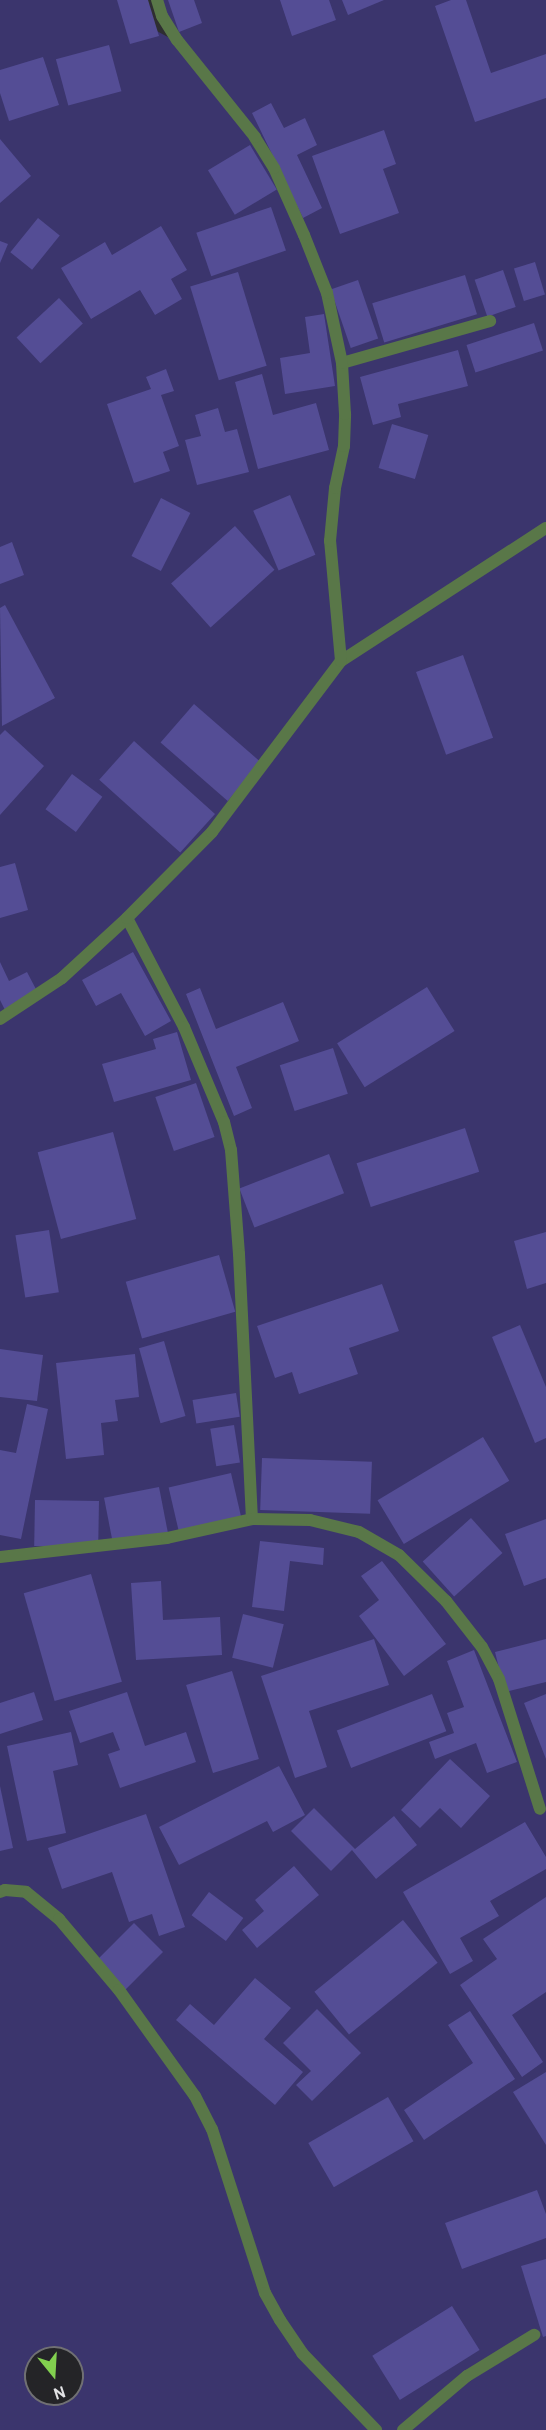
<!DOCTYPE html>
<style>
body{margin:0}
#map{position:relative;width:546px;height:2430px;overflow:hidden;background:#2e2e31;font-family:Overpass,sans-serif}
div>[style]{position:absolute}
.green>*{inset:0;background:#3b356d}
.building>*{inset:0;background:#544d95;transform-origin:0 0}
.service>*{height:12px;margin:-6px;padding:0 6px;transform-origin:6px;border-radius:6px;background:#597748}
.minor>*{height:12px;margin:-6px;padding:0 6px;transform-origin:6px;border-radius:6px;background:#597748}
span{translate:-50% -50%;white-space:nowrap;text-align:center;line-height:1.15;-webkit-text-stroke:4.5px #242427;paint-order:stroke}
.north{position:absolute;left:24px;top:2346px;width:60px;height:60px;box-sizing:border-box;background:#242427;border:2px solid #707073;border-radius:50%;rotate:162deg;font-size:16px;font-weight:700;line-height:24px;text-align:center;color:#e3e3e5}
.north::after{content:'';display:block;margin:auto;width:21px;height:27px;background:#82d04f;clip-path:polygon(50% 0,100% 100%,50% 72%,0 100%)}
</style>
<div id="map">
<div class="green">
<i style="clip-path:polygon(evenodd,0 0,126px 0,135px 19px,175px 41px,159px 0,546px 0,546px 2430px,0 2430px,0 0,36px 2358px,72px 2358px,72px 2394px,36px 2394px,36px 2358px)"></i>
</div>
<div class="building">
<i style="clip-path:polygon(117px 0,148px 0,159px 36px,130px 44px)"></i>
<i style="clip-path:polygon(168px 0,194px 0,202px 23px,179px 32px)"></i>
<i style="clip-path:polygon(280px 0,329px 0,336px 20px,292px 36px)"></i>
<i style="clip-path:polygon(342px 0,384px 0,348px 15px)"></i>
<i style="clip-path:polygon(451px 0,466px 0,491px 73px,546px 54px,546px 98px,475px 122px,435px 6px)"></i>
<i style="left:109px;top:45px;width:48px;height:55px;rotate:75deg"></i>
<i style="clip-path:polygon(43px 57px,59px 105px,9px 121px,0 93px,0 70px)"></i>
<i style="clip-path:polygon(271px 103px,284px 128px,305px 118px,317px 145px,297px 155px,322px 208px,303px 218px,252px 113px)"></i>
<i style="clip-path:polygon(384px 130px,396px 164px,383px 169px,399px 213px,340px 234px,312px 156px)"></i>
<i style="clip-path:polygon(0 139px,31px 176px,0 203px)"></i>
<i style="left:250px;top:145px;width:52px;height:49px;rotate:59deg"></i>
<i style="left:271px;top:207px;width:46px;height:79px;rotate:71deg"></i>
<i style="left:38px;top:218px;width:28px;height:44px;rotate:39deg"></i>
<i style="clip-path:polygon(161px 226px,187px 270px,171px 279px,182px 299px,155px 315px,140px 290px,91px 319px,61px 268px,105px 242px,112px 255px)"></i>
<i style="clip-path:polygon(0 241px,8px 244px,0 263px)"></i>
<i style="left:535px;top:262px;width:34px;height:22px;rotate:73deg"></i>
<i style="left:503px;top:270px;width:39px;height:30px;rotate:71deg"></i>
<i style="left:238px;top:272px;width:98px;height:50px;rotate:73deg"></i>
<i style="left:465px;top:275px;width:41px;height:97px;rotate:73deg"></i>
<i style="left:358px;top:280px;width:62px;height:29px;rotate:71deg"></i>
<i style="left:59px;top:298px;width:35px;height:58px;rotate:47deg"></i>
<i style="clip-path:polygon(324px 314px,335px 386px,285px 394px,280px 358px,310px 353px,305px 317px)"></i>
<i style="left:534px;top:323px;width:29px;height:71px;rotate:72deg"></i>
<i style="clip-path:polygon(458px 350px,468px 386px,398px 404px,401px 417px,373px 425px,360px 377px)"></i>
<i style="clip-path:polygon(166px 369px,174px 391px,161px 395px,179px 446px,163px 452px,170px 471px,134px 483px,107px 404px,151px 389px,146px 377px)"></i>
<i style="clip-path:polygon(262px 374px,273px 415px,316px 403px,329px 450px,258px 469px,235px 382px)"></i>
<i style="clip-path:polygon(218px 408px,225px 432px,237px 429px,249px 472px,197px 485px,185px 440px,201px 436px,195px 415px)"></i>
<i style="left:392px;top:424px;width:38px;height:46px;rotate:17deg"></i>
<i style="left:290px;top:495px;width:65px;height:40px;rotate:67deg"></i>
<i style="left:161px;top:498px;width:33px;height:65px;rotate:27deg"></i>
<i style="left:235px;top:526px;width:59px;height:86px;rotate:48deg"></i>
<i style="clip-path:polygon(12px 542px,24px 575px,0 584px,0 547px)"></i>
<i style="clip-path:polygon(5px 605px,55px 698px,2px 726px,0 608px)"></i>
<i style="left:463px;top:655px;width:88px;height:50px;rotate:70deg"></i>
<i style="left:194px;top:704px;width:89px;height:51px;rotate:41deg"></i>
<i style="clip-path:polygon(5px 730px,44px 766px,0 815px,0 735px)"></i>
<i style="left:134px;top:741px;width:109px;height:52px;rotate:42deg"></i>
<i style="left:72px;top:774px;width:38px;height:44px;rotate:37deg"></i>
<i style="clip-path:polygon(15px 863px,28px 910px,0 918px,0 867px)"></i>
<i style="clip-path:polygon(133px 952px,171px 1021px,145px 1036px,121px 993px,96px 1006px,82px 980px)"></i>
<i style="clip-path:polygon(0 962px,9px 981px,27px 972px,38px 993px,5px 1010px,0 1000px)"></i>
<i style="left:427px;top:987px;width:52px;height:106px;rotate:58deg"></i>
<i style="clip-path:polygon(200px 988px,216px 1029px,283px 1002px,299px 1041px,236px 1067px,252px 1108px,234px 1116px,186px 994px)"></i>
<i style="clip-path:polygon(177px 1032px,191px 1080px,114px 1102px,102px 1064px,156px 1049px,153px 1039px)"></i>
<i style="left:333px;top:1048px;width:48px;height:56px;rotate:72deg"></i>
<i style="left:196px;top:1083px;width:57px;height:43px;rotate:71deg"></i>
<i style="left:465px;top:1128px;width:46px;height:114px;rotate:72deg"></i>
<i style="left:113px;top:1132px;width:90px;height:78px;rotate:75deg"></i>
<i style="left:329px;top:1154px;width:42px;height:96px;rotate:69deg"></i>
<i style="left:49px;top:1230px;width:63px;height:34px;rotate:81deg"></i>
<i style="clip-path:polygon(546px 1232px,546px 1283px,527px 1289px,514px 1241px)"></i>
<i style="left:219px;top:1255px;width:59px;height:97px;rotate:74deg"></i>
<i style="clip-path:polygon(382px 1284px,399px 1331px,349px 1348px,358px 1374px,299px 1394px,292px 1372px,275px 1378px,257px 1326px)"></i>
<i style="clip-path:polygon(520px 1325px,546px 1387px,546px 1438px,535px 1443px,492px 1337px)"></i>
<i style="left:164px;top:1341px;width:78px;height:26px;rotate:74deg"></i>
<i style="clip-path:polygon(0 1349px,43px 1355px,37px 1401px,0 1397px)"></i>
<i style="clip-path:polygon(135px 1354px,139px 1397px,115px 1400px,118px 1421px,101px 1423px,104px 1455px,66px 1459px,56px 1363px)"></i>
<i style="left:236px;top:1393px;width:24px;height:44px;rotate:81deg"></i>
<i style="clip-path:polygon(27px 1404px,48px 1409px,21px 1539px,0 1535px,0 1450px,16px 1453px)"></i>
<i style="left:234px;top:1425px;width:38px;height:24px;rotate:81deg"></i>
<i style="left:483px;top:1437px;width:51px;height:123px;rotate:59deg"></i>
<i style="left:262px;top:1458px;width:110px;height:52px;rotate:2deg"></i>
<i style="left:231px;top:1473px;width:47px;height:64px;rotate:77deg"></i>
<i style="left:159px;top:1487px;width:48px;height:56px;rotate:79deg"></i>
<i style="left:35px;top:1500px;width:64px;height:46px;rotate:1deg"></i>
<i style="left:471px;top:1518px;width:47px;height:65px;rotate:48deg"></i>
<i style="clip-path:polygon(546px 1519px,546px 1578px,524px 1586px,505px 1534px)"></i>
<i style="clip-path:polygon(260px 1541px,324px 1548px,323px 1565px,290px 1561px,284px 1611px,252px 1607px)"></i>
<i style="clip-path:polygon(382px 1561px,446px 1644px,404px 1676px,359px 1616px,379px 1600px,361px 1576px)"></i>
<i style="left:91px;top:1574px;width:112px;height:70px;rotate:74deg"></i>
<i style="clip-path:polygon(161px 1581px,163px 1620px,220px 1617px,222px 1655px,136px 1660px,131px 1583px)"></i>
<i style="left:243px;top:1614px;width:42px;height:45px;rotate:14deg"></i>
<i style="clip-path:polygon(374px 1639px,389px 1685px,309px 1711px,327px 1767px,295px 1778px,261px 1676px)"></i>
<i style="clip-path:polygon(546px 1639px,546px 1682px,505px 1692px,495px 1652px)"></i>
<i style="clip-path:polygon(474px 1650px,517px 1762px,487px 1773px,476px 1743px,435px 1759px,429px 1742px,454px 1733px,447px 1713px,464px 1707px,447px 1661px)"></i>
<i style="left:232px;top:1671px;width:92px;height:48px;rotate:73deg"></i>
<i style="clip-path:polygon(34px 1692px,43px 1720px,0 1734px,0 1703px)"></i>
<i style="clip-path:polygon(127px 1692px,145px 1746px,186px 1732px,196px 1762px,120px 1788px,108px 1754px,120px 1750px,113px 1732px,80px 1743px,69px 1711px)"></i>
<i style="left:432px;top:1694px;width:40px;height:102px;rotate:69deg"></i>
<i style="clip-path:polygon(546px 1694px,546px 1759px,524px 1703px)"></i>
<i style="clip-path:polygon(71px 1732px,78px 1765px,53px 1771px,66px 1833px,27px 1841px,7px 1746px)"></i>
<i style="clip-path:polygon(450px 1759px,490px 1796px,461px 1828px,440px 1808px,420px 1828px,401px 1810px)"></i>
<i style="clip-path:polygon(279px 1766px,305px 1815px,273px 1832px,267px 1821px,179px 1865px,159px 1827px)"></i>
<i style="clip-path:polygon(0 1786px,13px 1848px,0 1851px)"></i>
<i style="clip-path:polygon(314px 1808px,355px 1849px,394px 1816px,417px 1845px,376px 1879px,352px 1850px,331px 1871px,291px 1831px)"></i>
<i style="clip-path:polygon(146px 1814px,185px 1927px,159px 1936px,152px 1914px,129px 1922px,112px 1872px,62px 1889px,48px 1848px)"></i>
<i style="clip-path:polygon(525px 1822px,546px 1857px,546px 1869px,490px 1901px,499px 1916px,460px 1938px,473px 1961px,450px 1974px,403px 1892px)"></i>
<i style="clip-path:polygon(294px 1866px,319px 1895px,257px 1948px,242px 1930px,264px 1911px,255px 1900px)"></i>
<i style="left:209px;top:1892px;width:43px;height:29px;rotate:37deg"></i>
<i style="clip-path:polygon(546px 1897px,546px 1992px,512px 2015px,543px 2062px,522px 2077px,460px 1985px,497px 1959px,483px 1939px)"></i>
<i style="left:403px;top:1920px;width:55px;height:114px;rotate:51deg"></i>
<i style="left:134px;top:1923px;width:41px;height:54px;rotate:45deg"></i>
<i style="clip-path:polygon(255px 1978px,291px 2008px,264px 2039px,303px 2072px,275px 2105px,176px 2020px,190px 2004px,214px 2025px)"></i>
<i style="clip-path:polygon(317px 2009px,361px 2053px,312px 2101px,296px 2085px,311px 2071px,283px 2043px)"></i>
<i style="clip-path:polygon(470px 2011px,515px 2079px,424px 2140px,404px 2110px,473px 2063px,448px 2025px)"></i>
<i style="clip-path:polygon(546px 2072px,546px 2145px,513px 2092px)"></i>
<i style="left:388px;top:2097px;width:51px;height:92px;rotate:60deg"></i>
<i style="clip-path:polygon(537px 2190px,546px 2214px,546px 2238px,462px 2269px,445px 2223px)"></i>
<i style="clip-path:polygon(546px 2259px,546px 2336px,543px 2337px,521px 2266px)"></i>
<i style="left:452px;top:2306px;width:52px;height:94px;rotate:58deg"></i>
</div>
<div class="service">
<i style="left:341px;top:661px;width:244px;rotate:-33deg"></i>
<i style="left:127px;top:918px;width:123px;rotate:62.4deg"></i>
<i style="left:184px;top:1027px;width:103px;rotate:67.2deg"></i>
<i style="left:224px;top:1122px;width:29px;rotate:76deg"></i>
<i style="left:231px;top:1150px;width:104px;rotate:85.6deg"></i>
<i style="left:239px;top:1254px;width:265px;rotate:87.2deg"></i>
<i style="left:0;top:1557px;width:168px;rotate:-6.5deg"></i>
<i style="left:167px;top:1538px;width:87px;rotate:-12.6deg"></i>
<i style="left:252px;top:1519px;width:58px;rotate:1deg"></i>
<i style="left:310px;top:1520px;width:50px;rotate:13.8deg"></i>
<i style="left:359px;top:1532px;width:46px;rotate:29.9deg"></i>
<i style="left:399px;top:1555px;width:66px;rotate:44.4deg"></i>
<i style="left:446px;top:1601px;width:58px;rotate:52deg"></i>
<i style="left:482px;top:1647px;width:36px;rotate:62deg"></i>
<i style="left:499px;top:1679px;width:136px;rotate:72.5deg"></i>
<i style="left:0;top:1892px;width:5px;rotate:-22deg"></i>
<i style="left:5px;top:1890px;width:21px;rotate:5deg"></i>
<i style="left:26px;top:1892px;width:43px;rotate:39.3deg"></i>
<i style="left:59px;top:1919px;width:93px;rotate:49.8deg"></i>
<i style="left:119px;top:1990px;width:130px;rotate:54.4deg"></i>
<i style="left:195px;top:2096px;width:37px;rotate:63deg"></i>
<i style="left:212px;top:2129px;width:172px;rotate:72.1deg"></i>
<i style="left:265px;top:2293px;width:31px;rotate:61deg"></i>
<i style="left:280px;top:2320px;width:40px;rotate:56deg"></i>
<i style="left:302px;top:2353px;width:107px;rotate:46.1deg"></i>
<i style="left:403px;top:2430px;width:84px;rotate:-40.2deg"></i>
<i style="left:467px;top:2376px;width:79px;rotate:-31.5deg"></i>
</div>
<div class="minor">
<i style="left:342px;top:363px;width:154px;rotate:-15.8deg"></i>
<i style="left:0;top:1019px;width:74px;rotate:-33.5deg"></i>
<i style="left:62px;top:978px;width:88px;rotate:-42.7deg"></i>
<i style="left:127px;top:918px;width:121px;rotate:-45.3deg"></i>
<i style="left:212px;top:832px;width:214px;rotate:-53deg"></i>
<i style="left:341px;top:661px;width:121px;rotate:-95.2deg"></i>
<i style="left:330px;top:541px;width:53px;rotate:-84.6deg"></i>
<i style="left:335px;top:488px;width:43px;rotate:-77.9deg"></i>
<i style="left:344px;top:446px;width:32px;rotate:-88deg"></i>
<i style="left:345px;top:414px;width:51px;rotate:-93.4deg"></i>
<i style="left:342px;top:363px;width:72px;rotate:-102.1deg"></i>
<i style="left:327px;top:293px;width:62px;rotate:-111.6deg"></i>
<i style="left:304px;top:235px;width:73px;rotate:-114.1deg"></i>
<i style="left:274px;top:168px;width:36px;rotate:-122deg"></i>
<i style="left:255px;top:137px;width:124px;rotate:-128.8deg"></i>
<i style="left:177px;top:40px;width:28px;rotate:-122deg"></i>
<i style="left:162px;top:16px;width:17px;rotate:-107deg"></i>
</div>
<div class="north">N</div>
</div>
